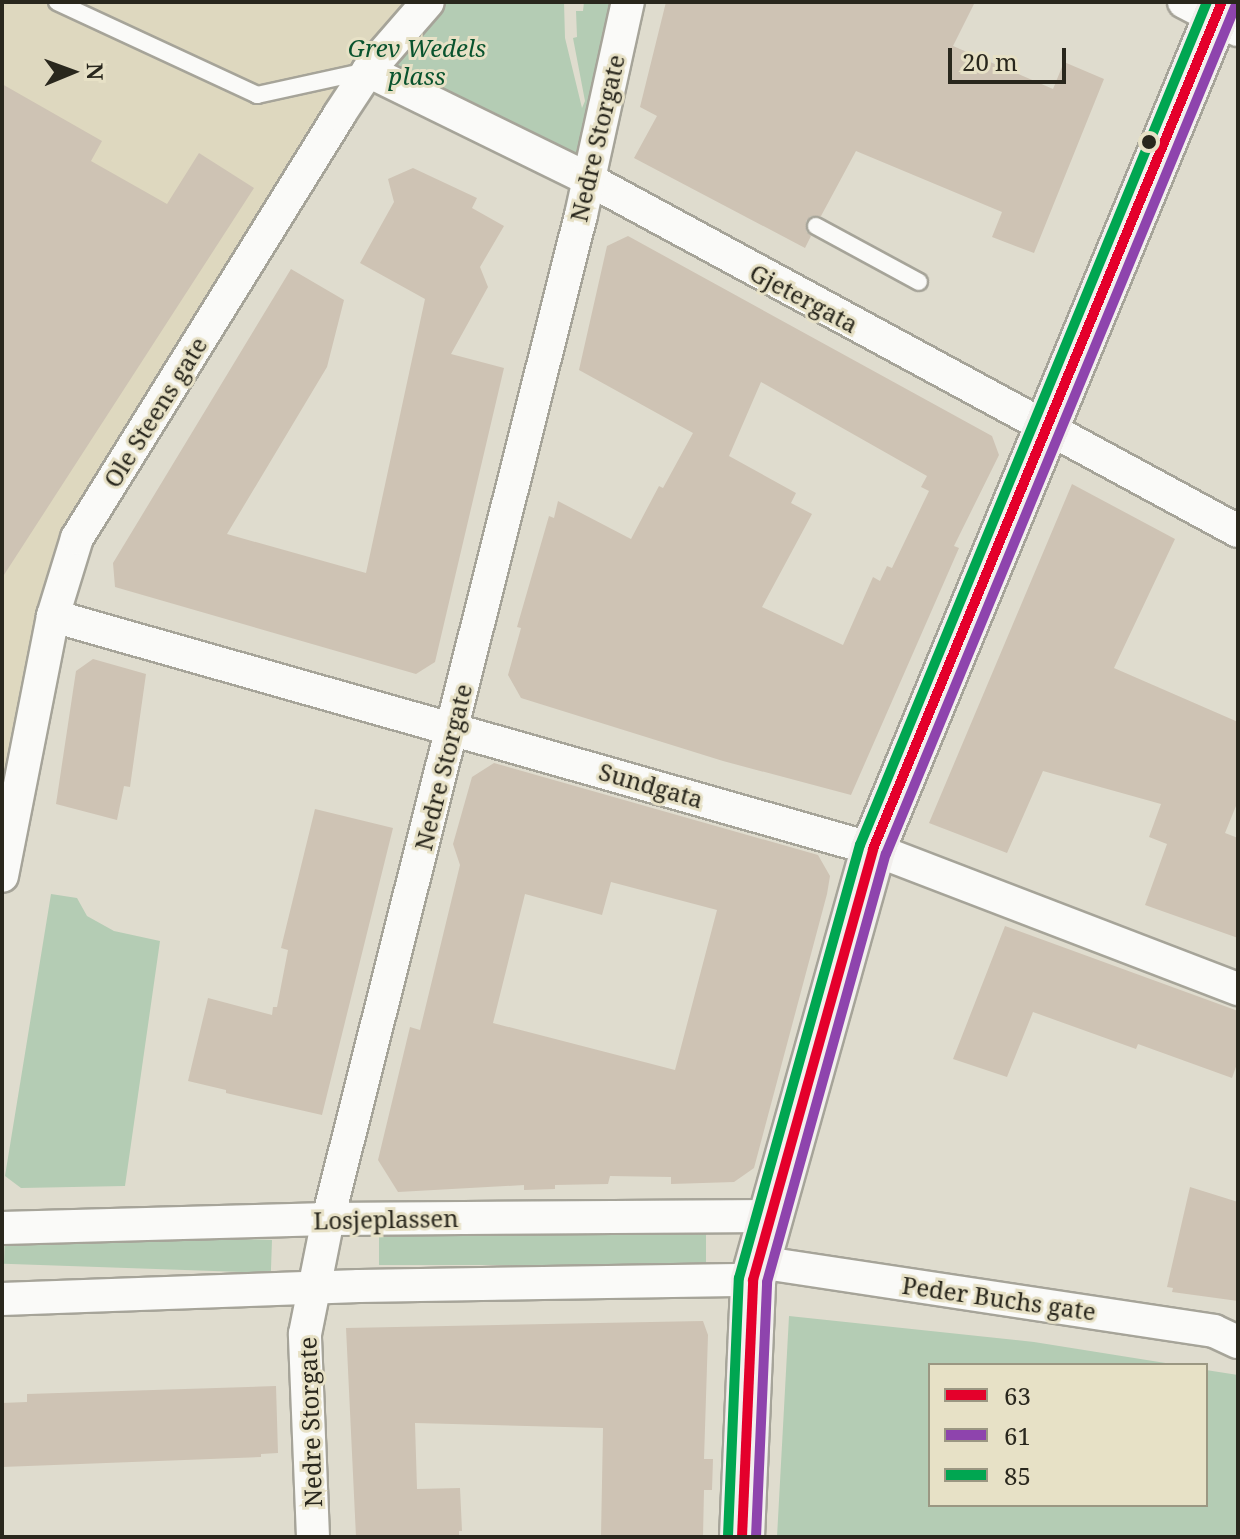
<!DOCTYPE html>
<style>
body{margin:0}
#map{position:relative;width:1240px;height:1539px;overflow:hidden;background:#dfdcce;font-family:"Noto Serif",serif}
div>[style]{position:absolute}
.built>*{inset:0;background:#ded8bf}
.green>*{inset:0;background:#b4ccb4;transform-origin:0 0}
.building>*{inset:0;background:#cec3b4}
.roads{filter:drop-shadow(2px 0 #a6a499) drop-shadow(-2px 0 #a6a499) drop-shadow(0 2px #a6a499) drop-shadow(0 -2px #a6a499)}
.lane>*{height:16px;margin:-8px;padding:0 8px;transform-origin:8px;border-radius:8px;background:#fafaf8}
.street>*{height:32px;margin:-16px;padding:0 16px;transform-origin:16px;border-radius:16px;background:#fafaf8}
.secondary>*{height:44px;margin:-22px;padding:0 22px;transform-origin:22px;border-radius:22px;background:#f2efed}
.bus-1>*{height:10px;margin:-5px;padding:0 5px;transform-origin:5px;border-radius:5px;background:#e4002b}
.bus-2>*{height:10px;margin:-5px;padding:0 5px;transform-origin:5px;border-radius:5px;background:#8e44ad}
.bus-3>*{height:10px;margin:-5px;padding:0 5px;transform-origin:5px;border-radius:5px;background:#00a651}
.dots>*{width:22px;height:22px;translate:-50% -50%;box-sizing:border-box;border:4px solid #e7e1c6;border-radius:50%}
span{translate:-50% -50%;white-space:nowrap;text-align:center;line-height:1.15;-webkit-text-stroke:6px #e7e1c6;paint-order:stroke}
.park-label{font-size:24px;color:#09532e;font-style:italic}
.street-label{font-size:24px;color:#29271d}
.frame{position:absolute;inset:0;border:4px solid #29271d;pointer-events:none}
.legend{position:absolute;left:928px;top:1363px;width:280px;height:144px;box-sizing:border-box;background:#e7e1c6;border:2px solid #9b9782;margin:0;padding:10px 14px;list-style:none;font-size:24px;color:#29271d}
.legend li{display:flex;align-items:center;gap:16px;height:40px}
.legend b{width:40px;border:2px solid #9b9782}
.north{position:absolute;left:32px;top:32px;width:80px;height:80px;-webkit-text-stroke:6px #e7e1c6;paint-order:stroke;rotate:89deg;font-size:22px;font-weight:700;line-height:32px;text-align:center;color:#29271d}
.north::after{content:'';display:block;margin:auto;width:28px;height:36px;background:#29271d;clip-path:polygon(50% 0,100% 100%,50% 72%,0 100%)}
.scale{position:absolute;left:948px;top:48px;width:118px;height:36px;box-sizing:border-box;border:4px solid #29271d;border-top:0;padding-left:10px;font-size:24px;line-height:28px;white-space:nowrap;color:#29271d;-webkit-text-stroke:6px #e7e1c6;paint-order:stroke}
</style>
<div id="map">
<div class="built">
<i style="clip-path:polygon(2px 2px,412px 2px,368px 71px,53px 616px,2px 876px)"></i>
</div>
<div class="green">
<i style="clip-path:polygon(428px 2px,564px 2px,565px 38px,582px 108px,585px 101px,573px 38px,577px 37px,576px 11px,583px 11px,584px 2px,624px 2px,588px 179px,368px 71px)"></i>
<i style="clip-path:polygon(51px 894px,77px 898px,87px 916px,114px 931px,160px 941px,125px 1186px,21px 1188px,5px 1176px)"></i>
<i style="left:706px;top:1232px;width:33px;height:327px;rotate:90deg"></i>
<i style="left:272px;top:1240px;width:33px;height:267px;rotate:92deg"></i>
<i style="clip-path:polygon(789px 1316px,1034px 1342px,1178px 1365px,930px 1365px,930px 1505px,1206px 1505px,1206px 1370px,1238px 1375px,1238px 1537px,777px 1537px)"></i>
</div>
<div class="building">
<i style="clip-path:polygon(666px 2px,975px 2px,953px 46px,1053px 89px,1064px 62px,1104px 79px,1034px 253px,992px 237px,1002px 212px,856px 151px,821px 216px,811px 216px,806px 221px,806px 231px,811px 236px,805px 248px,634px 158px,657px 116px,640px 107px)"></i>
<i style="clip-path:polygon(2px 84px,102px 141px,91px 161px,167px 204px,199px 153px,254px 188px,2px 578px)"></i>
<i style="clip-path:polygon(413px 168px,477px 198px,472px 208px,504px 226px,480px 267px,488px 287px,451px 354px,504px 368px,435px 662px,416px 674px,115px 587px,113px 563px,291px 269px,344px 300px,327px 367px,227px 534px,366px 573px,425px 299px,360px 263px,394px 202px,388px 179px)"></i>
<i style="clip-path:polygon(evenodd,628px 236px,992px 436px,999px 455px,954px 546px,959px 548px,851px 795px,723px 761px,521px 698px,508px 675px,521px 628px,517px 627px,549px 516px,554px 518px,558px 501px,631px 539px,659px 486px,663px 488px,693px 433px,579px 370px,607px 246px,628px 236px,761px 382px,927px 476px,921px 487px,929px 491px,892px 568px,887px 566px,880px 581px,873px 577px,843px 645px,762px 607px,812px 514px,791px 503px,796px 493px,729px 456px,761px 382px)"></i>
<i style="clip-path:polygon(1072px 484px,1175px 539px,1114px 668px,1238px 722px,1238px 801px,1225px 833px,1238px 838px,1238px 938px,1145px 905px,1167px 844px,1149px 837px,1161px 804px,1043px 771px,1007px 853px,929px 823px)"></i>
<i style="clip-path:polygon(93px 659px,146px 674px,130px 787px,124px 786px,117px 820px,56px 804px,76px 671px)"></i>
<i style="clip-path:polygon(evenodd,494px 763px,818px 855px,830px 876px,827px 894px,754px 1168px,734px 1182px,671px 1184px,671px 1177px,610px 1176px,608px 1184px,555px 1185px,555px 1189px,524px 1190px,524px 1185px,398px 1192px,378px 1160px,410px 1027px,420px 1030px,460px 865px,453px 844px,472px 777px,494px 763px,611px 882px,717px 910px,675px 1070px,493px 1023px,525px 894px,602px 915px,611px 882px)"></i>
<i style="clip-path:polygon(315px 809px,393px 828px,322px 1115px,226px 1093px,226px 1090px,188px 1081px,208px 998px,272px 1015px,273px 1007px,277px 1007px,288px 950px,281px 948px)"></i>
<i style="clip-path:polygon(1005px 926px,1238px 1011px,1238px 1061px,1232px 1078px,1138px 1044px,1136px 1049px,1033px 1012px,1007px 1077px,953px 1059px)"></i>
<i style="clip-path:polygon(1190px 1187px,1238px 1202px,1238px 1301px,1172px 1292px,1173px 1288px,1167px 1287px)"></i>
<i style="clip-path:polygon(703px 1321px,708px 1335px,704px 1459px,713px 1459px,712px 1490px,704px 1490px,703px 1537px,601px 1537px,603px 1428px,415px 1423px,417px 1489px,460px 1488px,462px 1531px,459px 1531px,459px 1537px,356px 1537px,346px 1328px)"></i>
<i style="clip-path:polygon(276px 1386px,278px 1453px,261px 1454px,261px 1457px,2px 1467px,2px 1403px,27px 1402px,27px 1394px)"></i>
</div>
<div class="roads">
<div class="lane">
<i style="left:57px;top:2px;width:221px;rotate:24.9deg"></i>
<i style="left:257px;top:95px;width:112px;rotate:-12.4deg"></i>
<i style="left:816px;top:226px;width:117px;rotate:28.5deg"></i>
</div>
<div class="street">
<i style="left:1184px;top:2px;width:61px;rotate:27.4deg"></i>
<i style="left:368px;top:71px;width:245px;rotate:26.1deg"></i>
<i style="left:588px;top:179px;width:739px;rotate:28.44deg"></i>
<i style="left:53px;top:616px;width:852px;rotate:15.86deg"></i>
<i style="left:873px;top:849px;width:391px;rotate:21deg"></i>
<i style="left:2px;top:876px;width:265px;rotate:-78.9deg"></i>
<i style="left:53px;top:616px;width:82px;rotate:-72.9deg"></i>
<i style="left:77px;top:538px;width:498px;rotate:-58.2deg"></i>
<i style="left:339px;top:115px;width:53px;rotate:-56.6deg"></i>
<i style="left:368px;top:71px;width:91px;rotate:-49deg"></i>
<i style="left:2px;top:1228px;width:326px;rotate:-1.6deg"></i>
<i style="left:328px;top:1219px;width:443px;rotate:-0.4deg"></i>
<i style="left:758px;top:1262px;width:461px;rotate:8.6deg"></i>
<i style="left:1214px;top:1331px;width:26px;rotate:25deg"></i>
<i style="left:2px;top:1299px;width:357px;rotate:-2.1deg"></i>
<i style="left:359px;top:1286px;width:394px;rotate:-0.9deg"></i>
<i style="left:313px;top:1537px;width:203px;rotate:-92.3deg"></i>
<i style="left:305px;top:1334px;width:117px;rotate:-78.7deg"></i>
<i style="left:328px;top:1219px;width:1035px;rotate:-75.86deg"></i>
<i style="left:581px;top:215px;width:218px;rotate:-77.6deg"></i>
</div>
<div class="secondary">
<i style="left:742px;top:1537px;width:257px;rotate:-87.5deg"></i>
<i style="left:753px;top:1280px;width:447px;rotate:-74.4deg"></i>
<i style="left:873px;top:849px;width:916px;rotate:-67.61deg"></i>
</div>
</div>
<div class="bus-1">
<i style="left:742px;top:1537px;width:257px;rotate:-87.5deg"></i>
<i style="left:753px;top:1280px;width:447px;rotate:-74.4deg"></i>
<i style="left:873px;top:849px;width:916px;rotate:-67.61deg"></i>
</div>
<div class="bus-2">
<i style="left:756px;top:1537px;width:255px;rotate:-87.5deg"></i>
<i style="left:767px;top:1282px;width:444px;rotate:-74.5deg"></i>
<i style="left:886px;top:854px;width:916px;rotate:-67.61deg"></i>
</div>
<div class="bus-3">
<i style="left:728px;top:1536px;width:258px;rotate:-87.6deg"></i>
<i style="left:739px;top:1278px;width:450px;rotate:-74.4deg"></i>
<i style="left:860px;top:845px;width:912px;rotate:-67.63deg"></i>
</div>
<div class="dots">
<i style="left:1149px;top:142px;background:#29271d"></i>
</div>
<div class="park-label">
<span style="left:417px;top:62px">Grev Wedels<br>plass</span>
</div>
<div class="street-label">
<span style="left:597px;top:138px;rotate:-77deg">Nedre Storgate</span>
<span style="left:804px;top:298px;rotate:28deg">Gjetergata</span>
<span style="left:155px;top:412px;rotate:-58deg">Ole Steens gate</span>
<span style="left:443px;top:767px;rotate:-76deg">Nedre Storgate</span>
<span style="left:651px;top:785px;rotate:16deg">Sundgata</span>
<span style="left:386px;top:1219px;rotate:-1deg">Losjeplassen</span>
<span style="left:999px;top:1298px;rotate:8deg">Peder Buchs gate</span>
<span style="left:310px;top:1422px;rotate:-92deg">Nedre Storgate</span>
</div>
<div class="frame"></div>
<ul class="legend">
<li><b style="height:10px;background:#e4002b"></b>63</li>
<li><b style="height:10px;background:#8e44ad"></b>61</li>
<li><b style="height:10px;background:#00a651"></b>85</li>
</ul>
<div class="north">N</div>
<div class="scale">20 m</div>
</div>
